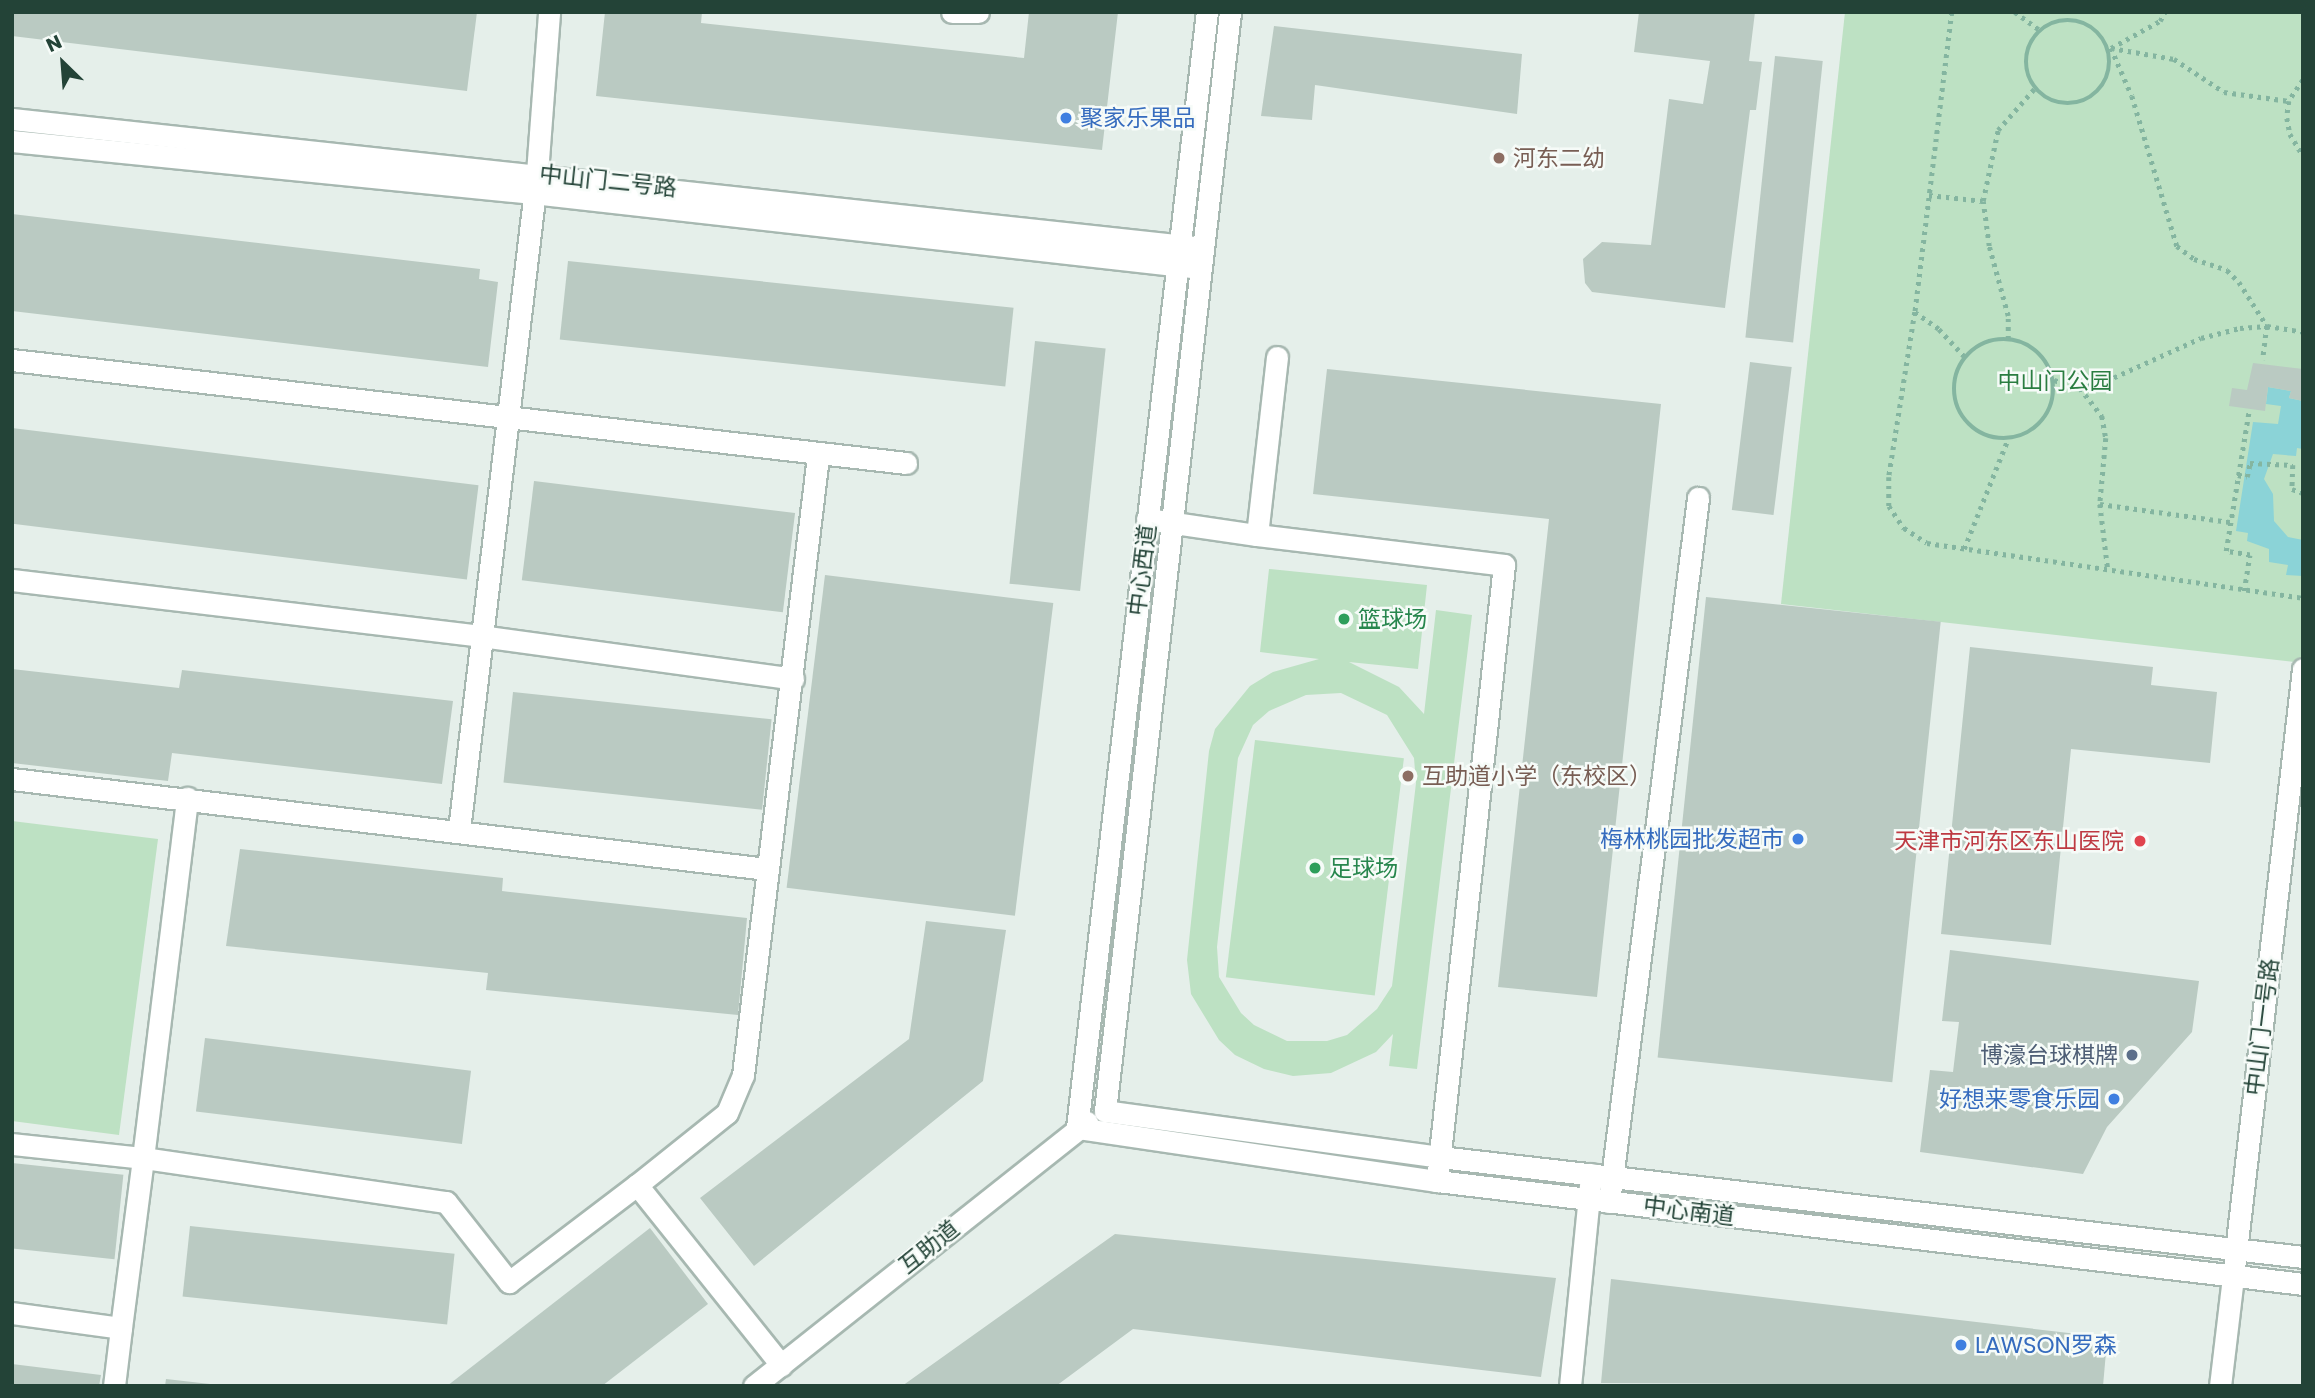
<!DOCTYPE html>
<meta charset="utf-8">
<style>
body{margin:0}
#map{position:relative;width:2315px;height:1398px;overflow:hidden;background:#e5efea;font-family:Poppins,"Noto Sans SC",sans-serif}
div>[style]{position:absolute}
.green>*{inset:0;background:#bde1c3;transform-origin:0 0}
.water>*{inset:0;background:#8bd3d7}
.building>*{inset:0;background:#bacac2;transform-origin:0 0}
.path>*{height:4.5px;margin-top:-2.25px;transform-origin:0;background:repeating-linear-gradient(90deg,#84b5a0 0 3.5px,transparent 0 8.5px)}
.path>.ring{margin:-2.25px;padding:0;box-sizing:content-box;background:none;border:4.5px solid #84b5a0;border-radius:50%}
.roads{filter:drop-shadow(2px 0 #a7b8b1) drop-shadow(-2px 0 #a7b8b1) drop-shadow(0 2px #a7b8b1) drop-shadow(0 -2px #a7b8b1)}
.lane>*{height:21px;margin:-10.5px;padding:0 10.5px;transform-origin:10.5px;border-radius:10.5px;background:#fff}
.street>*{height:21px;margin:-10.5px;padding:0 10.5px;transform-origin:10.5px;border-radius:10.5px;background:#fff}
.secondary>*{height:21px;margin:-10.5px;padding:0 10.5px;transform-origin:10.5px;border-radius:10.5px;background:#fff}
.dots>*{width:19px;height:19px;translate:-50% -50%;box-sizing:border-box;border:4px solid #f6fbf8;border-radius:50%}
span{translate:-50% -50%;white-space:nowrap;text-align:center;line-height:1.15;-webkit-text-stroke:5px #f6fbf8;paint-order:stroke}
.shop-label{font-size:23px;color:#366cbe}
.left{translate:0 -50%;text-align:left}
.right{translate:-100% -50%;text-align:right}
.education-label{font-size:23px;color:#785e54}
.street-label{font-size:23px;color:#234337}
.park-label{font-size:23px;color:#2a7d41}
.leisure-label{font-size:23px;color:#27864d}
.health-label{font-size:23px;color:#be3a42}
.service-label{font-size:23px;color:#4e5e75}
.frame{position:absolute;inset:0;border:14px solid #234337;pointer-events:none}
.north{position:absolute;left:28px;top:28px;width:70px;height:70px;-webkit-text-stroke:5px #f6fbf8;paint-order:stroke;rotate:335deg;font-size:19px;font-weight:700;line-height:28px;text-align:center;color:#234337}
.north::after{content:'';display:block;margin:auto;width:24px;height:32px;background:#234337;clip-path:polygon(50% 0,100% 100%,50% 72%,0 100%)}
</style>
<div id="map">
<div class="green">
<i style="clip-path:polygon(1845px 12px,2303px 12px,2303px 663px,1781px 604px)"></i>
<i style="clip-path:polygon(evenodd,1269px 569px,1427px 585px,1418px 669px,1349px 662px,1399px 687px,1424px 714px,1436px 610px,1472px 615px,1417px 1069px,1389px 1066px,1393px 1034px,1376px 1052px,1331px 1073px,1293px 1076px,1264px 1069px,1235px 1055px,1219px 1040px,1191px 994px,1187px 960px,1209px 751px,1215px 729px,1250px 686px,1273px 672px,1319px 659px,1260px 652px,1269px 569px,1341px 693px,1387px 715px,1414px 758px,1416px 783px,1394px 970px,1392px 986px,1377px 1009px,1347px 1035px,1327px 1041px,1287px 1041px,1254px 1025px,1241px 1013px,1219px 977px,1217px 947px,1238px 758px,1253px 725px,1269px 711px,1306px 695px,1341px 693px)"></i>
<i style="left:1255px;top:740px;width:150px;height:239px;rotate:7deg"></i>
<i style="clip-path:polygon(12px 821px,158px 839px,119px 1135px,12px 1121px)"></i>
</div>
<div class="water">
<i style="clip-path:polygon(2268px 387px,2291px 391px,2289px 398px,2303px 401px,2303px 449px,2297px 448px,2296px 456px,2273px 454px,2264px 479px,2273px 494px,2274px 521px,2288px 537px,2303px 540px,2303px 576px,2286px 575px,2288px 565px,2269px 562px,2269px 549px,2247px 541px,2248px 533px,2236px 531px,2253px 422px,2278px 424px,2281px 406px,2266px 404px)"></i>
</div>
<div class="building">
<i style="clip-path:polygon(12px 12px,477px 12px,467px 91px,12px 36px)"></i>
<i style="clip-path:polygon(605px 12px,702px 12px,701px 23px,1024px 58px,1029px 12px,1118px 12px,1102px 150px,596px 96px)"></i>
<i style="clip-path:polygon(1639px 12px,1755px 12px,1749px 61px,1762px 62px,1756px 110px,1750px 110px,1725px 308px,1592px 292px,1585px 283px,1583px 259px,1602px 242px,1651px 245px,1669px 99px,1703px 104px,1710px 61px,1634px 52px)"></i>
<i style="clip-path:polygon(1274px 26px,1522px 54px,1517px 114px,1315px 85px,1312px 120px,1261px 116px)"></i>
<i style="left:1775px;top:56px;width:48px;height:283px;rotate:6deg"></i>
<i style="clip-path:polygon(12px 214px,480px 269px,479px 279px,498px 282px,488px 367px,12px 311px)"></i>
<i style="left:568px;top:261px;width:448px;height:79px;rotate:6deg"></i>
<i style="left:1035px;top:341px;width:71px;height:244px;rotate:6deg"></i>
<i style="left:1750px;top:362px;width:42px;height:149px;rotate:7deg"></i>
<i style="clip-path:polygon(2253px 363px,2303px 369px,2303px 401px,2289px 398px,2291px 391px,2268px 387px,2265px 411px,2229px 406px,2232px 388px,2247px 390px)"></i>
<i style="clip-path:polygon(1327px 369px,1661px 404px,1597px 997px,1498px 987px,1549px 519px,1313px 494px)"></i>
<i style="left:12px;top:428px;width:470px;height:95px;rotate:7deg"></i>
<i style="left:534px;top:481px;width:263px;height:100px;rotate:7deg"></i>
<i style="left:825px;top:575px;width:230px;height:315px;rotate:7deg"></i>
<i style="left:1706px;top:597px;width:236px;height:463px;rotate:6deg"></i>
<i style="clip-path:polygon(1970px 647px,2153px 667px,2151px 685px,2217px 692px,2210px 763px,2071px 749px,2051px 945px,1941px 934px)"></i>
<i style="clip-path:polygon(12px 669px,179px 688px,182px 670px,453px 701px,442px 784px,172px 753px,168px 781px,12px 763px)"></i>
<i style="left:513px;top:692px;width:260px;height:91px;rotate:6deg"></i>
<i style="clip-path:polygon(240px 849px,503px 878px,502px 891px,747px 918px,738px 1015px,486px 990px,488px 973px,226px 946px)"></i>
<i style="clip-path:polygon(926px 921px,1006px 930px,983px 1081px,754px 1266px,700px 1198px,909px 1039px)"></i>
<i style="clip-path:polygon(1950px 950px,2199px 981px,2192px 1032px,2107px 1127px,2083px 1174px,1920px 1152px,1930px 1070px,1953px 1072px,1959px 1022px,1942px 1021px)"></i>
<i style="left:205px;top:1038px;width:268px;height:74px;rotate:7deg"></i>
<i style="left:12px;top:1163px;width:112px;height:85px;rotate:6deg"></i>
<i style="left:190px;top:1226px;width:266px;height:71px;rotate:6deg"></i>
<i style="clip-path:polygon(650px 1228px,708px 1304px,602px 1386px,447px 1386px)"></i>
<i style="clip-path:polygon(1115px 1234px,1556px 1278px,1541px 1377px,1133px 1329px,1056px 1386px,902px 1386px)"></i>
<i style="clip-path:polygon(1611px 1279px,2086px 1335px,2106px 1352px,2103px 1386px,1601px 1383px)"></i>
<i style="clip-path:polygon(12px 1364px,101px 1375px,99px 1386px,12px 1386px)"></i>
<i style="clip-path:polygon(166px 1379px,210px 1384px,210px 1386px,165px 1386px)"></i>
</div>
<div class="path">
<i style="left:1952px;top:12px;width:302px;rotate:97deg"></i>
<i style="left:1915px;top:312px;width:167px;rotate:99deg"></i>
<i style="left:1889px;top:477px;width:29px;rotate:90deg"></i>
<i style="left:1889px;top:506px;width:27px;rotate:56deg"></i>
<i style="left:1904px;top:528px;width:27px;rotate:33deg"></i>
<i style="left:1927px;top:543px;width:380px;rotate:8.3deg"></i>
<i style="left:2015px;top:12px;width:31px;rotate:36deg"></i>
<i class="ring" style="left:2026px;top:20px;width:79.5px;height:79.5px"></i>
<i style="left:2111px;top:48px;width:52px;rotate:66.4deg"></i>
<i style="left:2132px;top:96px;width:157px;rotate:73.3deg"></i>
<i style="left:2177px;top:246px;width:21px;rotate:37deg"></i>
<i style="left:2194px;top:259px;width:35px;rotate:18deg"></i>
<i style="left:2227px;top:270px;width:17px;rotate:45deg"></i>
<i style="left:2239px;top:282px;width:52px;rotate:57.5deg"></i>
<i style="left:2267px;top:326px;width:34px;rotate:97deg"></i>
<i style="left:2111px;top:48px;width:64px;rotate:9.9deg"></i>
<i style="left:2174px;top:59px;width:60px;rotate:33.4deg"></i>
<i style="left:2224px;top:92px;width:66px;rotate:7.9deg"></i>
<i style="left:2111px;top:48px;width:56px;rotate:-28.9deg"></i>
<i style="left:2160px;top:21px;width:10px;rotate:-61deg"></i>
<i style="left:2303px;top:80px;width:25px;rotate:124deg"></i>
<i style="left:2289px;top:101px;width:17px;rotate:97deg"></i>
<i style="left:2287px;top:118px;width:16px;rotate:79deg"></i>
<i style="left:2290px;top:134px;width:26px;rotate:59deg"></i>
<i style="left:1929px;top:195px;width:54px;rotate:6.3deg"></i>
<i style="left:1915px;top:312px;width:29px;rotate:35deg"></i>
<i style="left:1939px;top:329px;width:38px;rotate:47deg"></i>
<i style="left:2008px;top:339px;width:23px;rotate:-90deg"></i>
<i style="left:2008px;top:316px;width:73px;rotate:-105.2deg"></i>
<i style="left:1989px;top:246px;width:45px;rotate:-97.6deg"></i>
<i style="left:1983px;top:201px;width:73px;rotate:-78.1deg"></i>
<i style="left:1998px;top:130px;width:56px;rotate:-48.6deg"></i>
<i class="ring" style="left:1954px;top:339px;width:95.5px;height:95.5px"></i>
<i style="left:2054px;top:380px;width:27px;rotate:17deg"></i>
<i style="left:2080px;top:388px;width:27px;rotate:-15deg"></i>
<i style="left:2106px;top:381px;width:104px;rotate:-24.4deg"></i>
<i style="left:2201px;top:338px;width:40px;rotate:-14.4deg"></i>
<i style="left:2240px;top:328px;width:27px;rotate:-4deg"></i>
<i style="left:2267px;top:326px;width:36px;rotate:9deg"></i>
<i style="left:2080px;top:388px;width:36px;rotate:52deg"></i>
<i style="left:2102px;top:416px;width:22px;rotate:80deg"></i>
<i style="left:2106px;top:438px;width:66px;rotate:95.2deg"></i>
<i style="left:2100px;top:504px;width:131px;rotate:7.9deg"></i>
<i style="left:2238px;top:475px;width:9px;rotate:13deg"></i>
<i style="left:2247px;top:477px;width:14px;rotate:-78deg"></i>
<i style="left:2250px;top:463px;width:43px;rotate:2.7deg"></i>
<i style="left:2293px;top:465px;width:24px;rotate:92deg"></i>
<i style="left:2292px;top:489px;width:12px;rotate:20deg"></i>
<i style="left:2100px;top:504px;width:66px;rotate:83.1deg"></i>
<i style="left:1964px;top:549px;width:118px;rotate:-68.2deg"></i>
<i style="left:2244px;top:591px;width:36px;rotate:-81deg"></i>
<i style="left:2250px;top:555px;width:24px;rotate:-171deg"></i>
<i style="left:2226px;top:551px;width:143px;rotate:-80.7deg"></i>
</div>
<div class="roads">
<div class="lane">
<i style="left:1277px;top:357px;width:179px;rotate:96.4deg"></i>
<i style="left:1257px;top:535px;width:249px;rotate:6.9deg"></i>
<i style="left:1504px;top:565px;width:620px;rotate:96.21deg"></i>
<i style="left:1147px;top:519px;width:111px;rotate:8.3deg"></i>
</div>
<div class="street">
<i style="left:952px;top:12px;width:26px"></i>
<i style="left:12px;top:360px;width:900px;rotate:6.57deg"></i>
<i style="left:12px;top:580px;width:472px;rotate:6.8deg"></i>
<i style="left:481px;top:636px;width:315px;rotate:7.8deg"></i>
<i style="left:12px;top:779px;width:760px;rotate:6.8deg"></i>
<i style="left:459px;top:830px;width:662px;rotate:-83.23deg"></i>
<i style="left:537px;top:173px;width:161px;rotate:-85.7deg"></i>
<i style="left:12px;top:1144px;width:132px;rotate:6.1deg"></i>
<i style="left:143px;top:1158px;width:363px;rotate:-83deg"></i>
<i style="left:637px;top:1185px;width:115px;rotate:-38.7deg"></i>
<i style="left:727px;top:1113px;width:41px;rotate:-67.2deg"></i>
<i style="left:743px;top:1075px;width:624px;rotate:-83.09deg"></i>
<i style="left:1609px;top:1202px;width:710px;rotate:-82.79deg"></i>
<i style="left:2233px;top:1277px;width:612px;rotate:-83.43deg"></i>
<i style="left:12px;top:1313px;width:110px;rotate:7.8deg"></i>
<i style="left:121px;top:1328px;width:171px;rotate:-82.6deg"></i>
<i style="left:143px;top:1158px;width:306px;rotate:8.3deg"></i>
<i style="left:446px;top:1202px;width:102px;rotate:51.8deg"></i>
<i style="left:509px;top:1282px;width:161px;rotate:-37.2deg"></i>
<i style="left:637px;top:1185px;width:231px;rotate:51.3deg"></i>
<i style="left:114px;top:1386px;width:58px;rotate:-83.1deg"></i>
<i style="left:1570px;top:1386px;width:213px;rotate:-84.3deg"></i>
</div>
<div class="secondary">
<i style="left:12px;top:119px;width:1198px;rotate:6.18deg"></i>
<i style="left:12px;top:141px;width:524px;rotate:5.7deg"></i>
<i style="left:533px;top:193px;width:672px;rotate:6.41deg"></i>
<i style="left:1105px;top:1111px;width:338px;rotate:7.8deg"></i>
<i style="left:1440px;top:1157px;width:869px;rotate:6.61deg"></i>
<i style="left:1105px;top:1111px;width:1106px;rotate:-83.51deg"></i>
<i style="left:1077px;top:1128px;width:364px;rotate:8.4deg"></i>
<i style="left:1437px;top:1181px;width:872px;rotate:6.78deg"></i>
<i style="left:1077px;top:1128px;width:1124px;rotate:-83.36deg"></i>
<i style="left:754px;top:1386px;width:425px;rotate:-38.4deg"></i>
<i style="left:2220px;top:1386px;width:110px;rotate:-83.2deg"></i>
</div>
</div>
<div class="dots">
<i style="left:1066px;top:118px;background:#3f7fe0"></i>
<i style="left:1499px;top:158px;background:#8d6e63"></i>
<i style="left:1344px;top:619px;background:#2e9e5b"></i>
<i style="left:1408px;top:776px;background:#8d6e63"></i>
<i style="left:1798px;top:839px;background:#3f7fe0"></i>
<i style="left:2140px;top:841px;background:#e0444e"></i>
<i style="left:1315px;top:868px;background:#2e9e5b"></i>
<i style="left:2132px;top:1055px;background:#5c6f8a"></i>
<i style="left:2114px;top:1099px;background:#3f7fe0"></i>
<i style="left:1961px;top:1345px;background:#3f7fe0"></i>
</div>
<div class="shop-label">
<span class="left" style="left:1080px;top:118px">聚家乐果品</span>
<span class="right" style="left:1784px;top:839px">梅林桃园批发超市</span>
<span class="right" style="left:2100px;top:1099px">好想来零食乐园</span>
<span class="left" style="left:1975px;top:1345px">LAWSON罗森</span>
</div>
<div class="education-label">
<span class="left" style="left:1513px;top:158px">河东二幼</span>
<span class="left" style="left:1422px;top:776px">互助道小学（东校区）</span>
</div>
<div class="street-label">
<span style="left:608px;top:181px;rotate:6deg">中山门二号路</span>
<span style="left:1142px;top:570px;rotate:-83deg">中心西道</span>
<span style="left:2262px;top:1027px;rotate:-83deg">中山门一号路</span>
<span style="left:1689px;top:1211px;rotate:7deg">中心南道</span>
<span style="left:929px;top:1247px;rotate:-39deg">互助道</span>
</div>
<div class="park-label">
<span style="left:2055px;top:381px">中山门公园</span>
</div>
<div class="leisure-label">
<span class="left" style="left:1358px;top:619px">篮球场</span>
<span class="left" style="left:1329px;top:868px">足球场</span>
</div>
<div class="health-label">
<span class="right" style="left:2124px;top:841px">天津市河东区东山医院</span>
</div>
<div class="service-label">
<span class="right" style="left:2118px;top:1055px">博濠台球棋牌</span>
</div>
<div class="frame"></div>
<div class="north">N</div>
</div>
